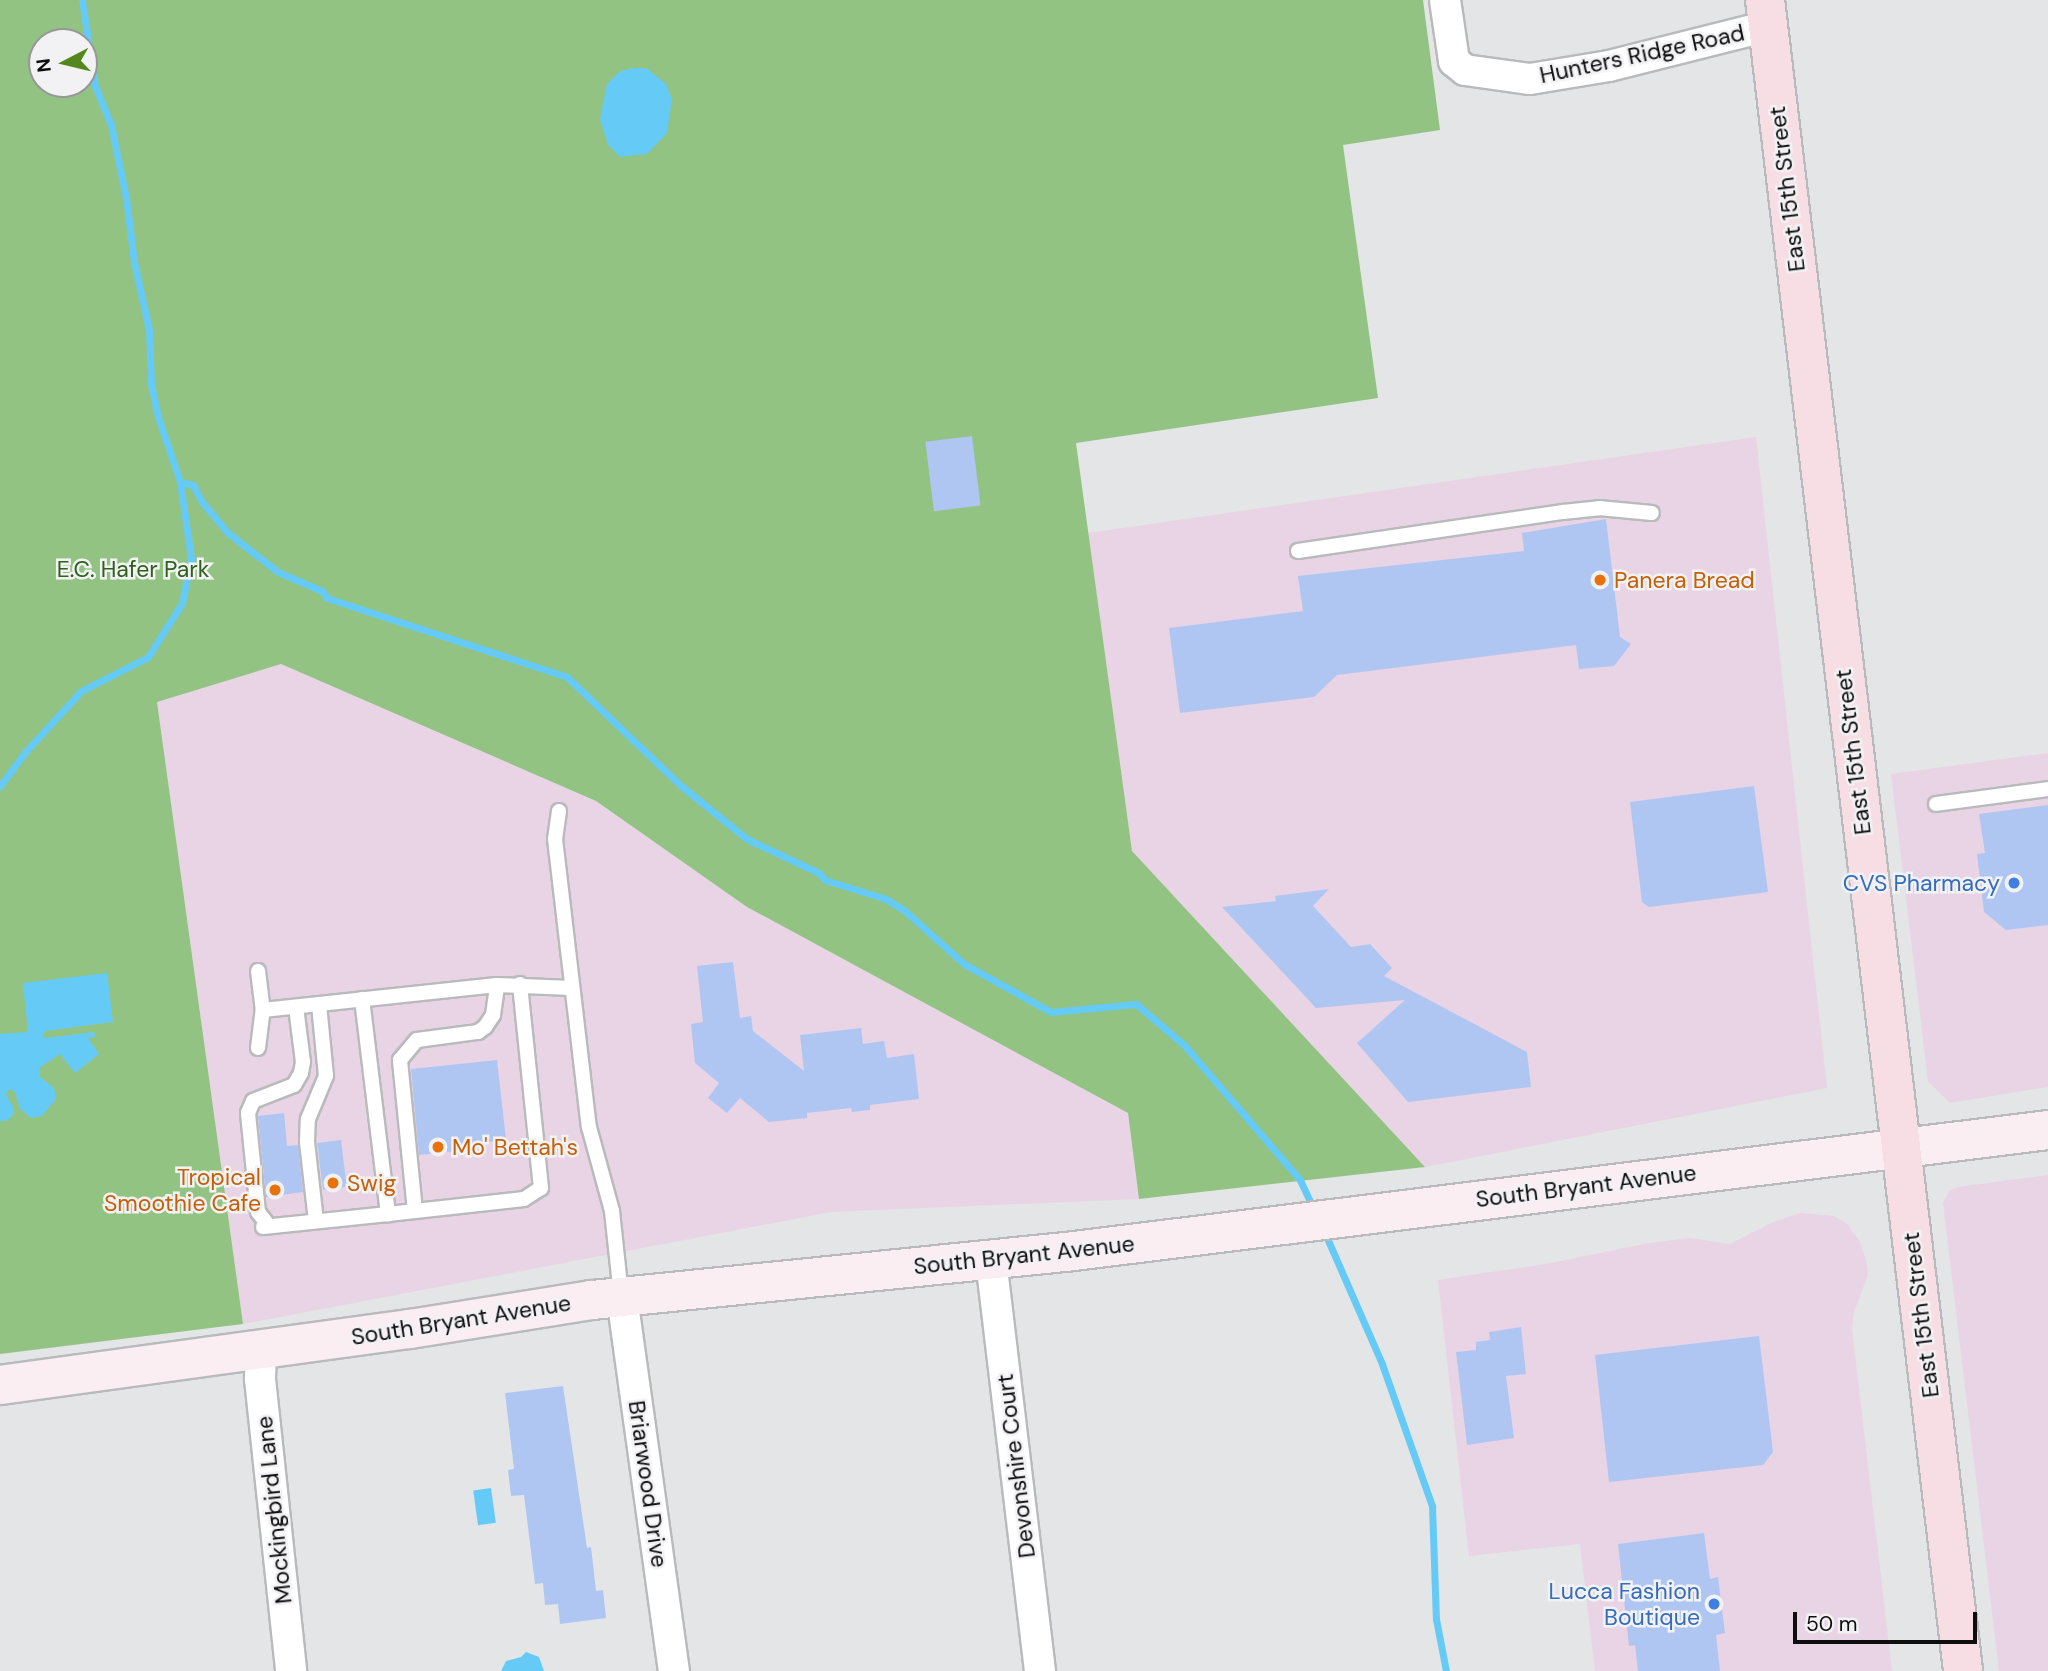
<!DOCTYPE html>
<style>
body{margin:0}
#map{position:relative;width:2048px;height:1671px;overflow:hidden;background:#e4e5e7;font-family:"DM Sans",sans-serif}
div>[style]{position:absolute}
.commercial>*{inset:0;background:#e8d4e4}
.green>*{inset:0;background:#92c383}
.water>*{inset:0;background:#65cbf6;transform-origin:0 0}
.stream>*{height:7px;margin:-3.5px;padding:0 3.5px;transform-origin:3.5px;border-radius:3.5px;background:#65cbf6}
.building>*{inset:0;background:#afc6f3;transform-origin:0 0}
.roads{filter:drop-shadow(2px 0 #b9babc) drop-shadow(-2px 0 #b9babc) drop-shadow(0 2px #b9babc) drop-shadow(0 -2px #b9babc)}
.service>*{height:14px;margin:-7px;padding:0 7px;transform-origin:7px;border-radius:7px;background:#fff}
.minor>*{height:30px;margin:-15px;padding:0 15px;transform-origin:15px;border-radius:15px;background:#fff}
.secondary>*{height:38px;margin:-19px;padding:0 19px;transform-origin:19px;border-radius:19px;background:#fbeef2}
.primary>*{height:38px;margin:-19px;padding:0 19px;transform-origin:19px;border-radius:19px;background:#f7dde4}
.dots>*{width:19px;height:19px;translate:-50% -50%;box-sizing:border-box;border:4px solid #f2f2f4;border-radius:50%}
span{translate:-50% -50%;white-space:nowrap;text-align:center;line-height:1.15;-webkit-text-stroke:5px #f2f2f4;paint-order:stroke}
.street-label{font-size:23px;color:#0e0e0f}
.park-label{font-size:23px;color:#2e611c}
.food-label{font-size:23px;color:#c56008}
.left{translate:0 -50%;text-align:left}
.right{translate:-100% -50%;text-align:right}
.shop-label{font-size:23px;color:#366cbe}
.north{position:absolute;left:28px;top:28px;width:70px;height:70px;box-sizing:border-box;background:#f2f2f4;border:2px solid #979798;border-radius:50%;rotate:263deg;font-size:19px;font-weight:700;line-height:28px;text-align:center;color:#0e0e0f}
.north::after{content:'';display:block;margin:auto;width:24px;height:32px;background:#54881f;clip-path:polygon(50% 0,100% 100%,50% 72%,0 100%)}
.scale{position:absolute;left:1793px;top:1612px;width:184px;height:32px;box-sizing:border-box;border:4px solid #0e0e0f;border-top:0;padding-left:9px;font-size:21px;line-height:24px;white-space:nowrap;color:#0e0e0f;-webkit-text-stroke:5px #f2f2f4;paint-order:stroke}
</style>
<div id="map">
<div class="commercial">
<i style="clip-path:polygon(1756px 437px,1827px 1088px,1425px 1167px,1132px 851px,1088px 533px)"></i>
<i style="clip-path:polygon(281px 664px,596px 801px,747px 907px,1128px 1113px,1139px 1199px,831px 1212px,243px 1324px,157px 702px)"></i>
<i style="clip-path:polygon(2048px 753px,2048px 1087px,1950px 1103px,1928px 1081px,1891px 774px)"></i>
<i style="clip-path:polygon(2048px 1175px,2048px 1671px,1999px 1671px,1943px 1203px,1949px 1191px,1958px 1187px)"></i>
<i style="clip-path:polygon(1800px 1213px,1834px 1216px,1847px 1224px,1860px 1242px,1866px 1260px,1868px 1275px,1854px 1312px,1852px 1329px,1892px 1671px,1595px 1671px,1580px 1544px,1469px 1556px,1438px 1280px,1546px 1264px,1649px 1243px,1690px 1238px,1730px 1244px,1771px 1223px)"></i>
</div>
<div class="green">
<i style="clip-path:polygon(evenodd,0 0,1423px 0,1440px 130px,1343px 145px,1378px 398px,1076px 443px,1132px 851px,1425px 1167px,1139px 1199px,1128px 1113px,747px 907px,596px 801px,281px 664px,157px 702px,243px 1324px,0 1354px,0 0,42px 42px,84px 42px,84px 84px,42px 84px,42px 42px)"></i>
</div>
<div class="water">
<i style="clip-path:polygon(632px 68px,646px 68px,666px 84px,672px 99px,667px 133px,647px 154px,620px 157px,608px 145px,600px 119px,607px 84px,619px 72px)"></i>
<i style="clip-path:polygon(107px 973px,113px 1022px,46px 1031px,42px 1036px,46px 1038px,94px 1032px,95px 1037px,88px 1038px,99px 1054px,75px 1073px,60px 1054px,39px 1068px,40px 1077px,54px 1088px,56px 1099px,42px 1116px,31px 1118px,20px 1109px,15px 1092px,9px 1089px,6px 1094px,14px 1109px,12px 1117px,5px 1121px,0 1121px,0 1034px,28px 1032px,23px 983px)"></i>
<i style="left:491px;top:1488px;width:35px;height:18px;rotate:82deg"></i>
<i style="clip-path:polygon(526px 1652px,539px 1657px,544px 1671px,501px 1671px,506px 1661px,521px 1657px)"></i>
</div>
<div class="stream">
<i style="left:180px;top:482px;width:13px;rotate:13deg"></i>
<i style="left:193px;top:485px;width:19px;rotate:62deg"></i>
<i style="left:202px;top:502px;width:40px;rotate:50deg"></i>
<i style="left:228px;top:533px;width:63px;rotate:38deg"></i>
<i style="left:278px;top:572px;width:48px;rotate:23.4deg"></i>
<i style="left:322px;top:591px;width:9px;rotate:54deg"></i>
<i style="left:327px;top:598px;width:253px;rotate:18.2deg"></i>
<i style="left:567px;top:677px;width:156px;rotate:43.7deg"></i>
<i style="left:680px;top:785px;width:86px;rotate:38.9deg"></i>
<i style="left:747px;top:839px;width:80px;rotate:25.3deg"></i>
<i style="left:819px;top:873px;width:9px;rotate:49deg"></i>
<i style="left:825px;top:880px;width:64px;rotate:17.3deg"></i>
<i style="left:886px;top:899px;width:22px;rotate:32deg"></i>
<i style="left:905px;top:911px;width:79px;rotate:41.9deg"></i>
<i style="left:964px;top:964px;width:99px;rotate:28.9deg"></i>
<i style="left:1051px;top:1012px;width:85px;rotate:-5.4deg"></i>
<i style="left:1136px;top:1004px;width:63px;rotate:40.5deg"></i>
<i style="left:1184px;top:1045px;width:178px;rotate:49.3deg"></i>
<i style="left:1300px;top:1180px;width:31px;rotate:65deg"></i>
<i style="left:0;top:786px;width:44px;rotate:-53.4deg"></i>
<i style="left:26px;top:751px;width:81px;rotate:-47.5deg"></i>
<i style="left:81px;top:691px;width:75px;rotate:-26.9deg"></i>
<i style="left:148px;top:657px;width:64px;rotate:-57.8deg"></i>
<i style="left:182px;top:603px;width:46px;rotate:-78.7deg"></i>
<i style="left:191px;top:558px;width:77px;rotate:-98.2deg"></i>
<i style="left:180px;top:482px;width:69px;rotate:-108.7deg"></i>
<i style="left:158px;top:417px;width:34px;rotate:-102deg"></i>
<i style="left:151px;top:384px;width:54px;rotate:-92.1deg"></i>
<i style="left:149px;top:330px;width:70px;rotate:-102.4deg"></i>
<i style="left:134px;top:262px;width:64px;rotate:-97.1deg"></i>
<i style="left:126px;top:198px;width:75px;rotate:-101.6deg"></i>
<i style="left:111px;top:125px;width:42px;rotate:-112.3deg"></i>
<i style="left:95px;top:86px;width:87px;rotate:-98.6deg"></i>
<i style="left:1324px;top:1231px;width:145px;rotate:66.4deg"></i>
<i style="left:1382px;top:1364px;width:151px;rotate:70.6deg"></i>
<i style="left:1432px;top:1506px;width:113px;rotate:88deg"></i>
<i style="left:1436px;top:1619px;width:53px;rotate:79.1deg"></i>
</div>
<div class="building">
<i style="left:972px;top:436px;width:70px;height:47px;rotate:83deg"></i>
<i style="clip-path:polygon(1606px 519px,1620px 637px,1631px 644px,1614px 666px,1579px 669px,1576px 645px,1337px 675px,1314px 697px,1180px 713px,1169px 628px,1303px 611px,1298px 576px,1524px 551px,1522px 533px)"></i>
<i style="clip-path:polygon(1754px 786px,1768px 892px,1649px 907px,1642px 902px,1630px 802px)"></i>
<i style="clip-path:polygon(2048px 805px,2048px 925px,2006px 930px,1984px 912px,1977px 854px,1985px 853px,1979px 814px)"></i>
<i style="clip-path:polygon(1329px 889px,1313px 906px,1351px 947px,1370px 944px,1392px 968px,1384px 976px,1527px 1052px,1531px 1087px,1408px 1102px,1357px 1043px,1405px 1000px,1316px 1008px,1222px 907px,1276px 901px,1275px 896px)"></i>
<i style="clip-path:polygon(733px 962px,740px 1018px,751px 1016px,753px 1031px,804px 1071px,800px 1035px,861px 1028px,863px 1044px,884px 1041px,887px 1058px,914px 1054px,919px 1099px,870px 1105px,870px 1110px,852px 1112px,851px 1108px,807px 1113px,807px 1118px,769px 1122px,740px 1098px,727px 1113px,708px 1098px,719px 1083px,695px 1063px,691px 1024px,703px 1022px,697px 966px)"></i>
<i style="clip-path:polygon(497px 1060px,506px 1140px,467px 1144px,467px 1150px,419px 1155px,411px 1069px)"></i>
<i style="clip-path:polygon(284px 1113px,287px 1146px,298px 1145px,303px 1192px,266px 1197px,258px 1116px)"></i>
<i style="left:341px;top:1140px;width:47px;height:24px;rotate:83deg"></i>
<i style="clip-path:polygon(1521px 1327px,1526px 1374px,1506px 1376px,1514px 1438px,1467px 1445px,1456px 1352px,1476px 1350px,1476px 1342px,1490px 1340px,1489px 1332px)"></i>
<i style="clip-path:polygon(1759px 1336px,1773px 1452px,1763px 1465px,1609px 1482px,1595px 1355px)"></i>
<i style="clip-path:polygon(563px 1386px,587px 1548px,591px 1547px,596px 1591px,603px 1590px,606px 1618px,560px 1624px,558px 1604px,545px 1605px,543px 1583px,535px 1584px,524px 1495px,511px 1496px,508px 1470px,514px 1469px,505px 1393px)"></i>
<i style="clip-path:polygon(1704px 1533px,1710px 1579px,1718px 1577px,1725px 1633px,1716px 1635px,1720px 1671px,1638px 1671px,1635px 1645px,1629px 1646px,1618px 1544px)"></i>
</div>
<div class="roads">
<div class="service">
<i style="left:1298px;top:551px;width:268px;rotate:-8.4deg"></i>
<i style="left:1563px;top:512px;width:36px;rotate:-6deg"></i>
<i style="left:1599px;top:508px;width:53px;rotate:5.4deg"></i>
<i style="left:1936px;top:804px;width:113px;rotate:-7.6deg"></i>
<i style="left:559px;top:811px;width:28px;rotate:98deg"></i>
<i style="left:555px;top:839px;width:290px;rotate:83.3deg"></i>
<i style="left:589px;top:1127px;width:87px;rotate:74.7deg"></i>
<i style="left:612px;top:1211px;width:84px;rotate:83.9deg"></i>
<i style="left:258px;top:971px;width:39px;rotate:83deg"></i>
<i style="left:263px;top:1010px;width:235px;rotate:-6.1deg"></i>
<i style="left:497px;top:985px;width:75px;rotate:2.3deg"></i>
<i style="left:362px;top:999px;width:217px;rotate:83.1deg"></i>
<i style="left:388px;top:1214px;width:137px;rotate:-6.3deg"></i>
<i style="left:524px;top:1199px;width:20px;rotate:-33deg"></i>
<i style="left:541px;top:1188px;width:205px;rotate:-95.9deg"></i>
<i style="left:258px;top:1048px;width:38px;rotate:-83deg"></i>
<i style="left:415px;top:1211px;width:152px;rotate:-95.7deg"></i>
<i style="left:400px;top:1060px;width:26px;rotate:-50deg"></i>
<i style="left:417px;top:1040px;width:62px;rotate:-7.5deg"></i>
<i style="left:478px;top:1032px;width:9px;rotate:-36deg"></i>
<i style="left:485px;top:1027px;width:14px;rotate:-56deg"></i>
<i style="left:493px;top:1015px;width:30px;rotate:-82deg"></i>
<i style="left:316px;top:1221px;width:80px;rotate:-96.5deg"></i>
<i style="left:307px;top:1142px;width:23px;rotate:-88deg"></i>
<i style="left:308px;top:1119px;width:47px;rotate:-67.3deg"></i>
<i style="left:326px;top:1076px;width:72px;rotate:-95.6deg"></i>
<i style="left:269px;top:1226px;width:18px;rotate:-128deg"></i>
<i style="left:258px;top:1212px;width:100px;rotate:-95.8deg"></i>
<i style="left:248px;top:1113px;width:13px;rotate:-67deg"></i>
<i style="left:253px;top:1101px;width:44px;rotate:-21.3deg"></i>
<i style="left:294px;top:1085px;width:14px;rotate:-60deg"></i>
<i style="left:301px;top:1073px;width:11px;rotate:-80deg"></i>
<i style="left:303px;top:1062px;width:55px;rotate:-97.3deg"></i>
<i style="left:263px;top:1227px;width:126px;rotate:-5.9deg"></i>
</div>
<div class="minor">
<i style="left:1445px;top:0;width:62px;rotate:81.6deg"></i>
<i style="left:1454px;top:61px;width:14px;rotate:39deg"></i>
<i style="left:1465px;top:70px;width:66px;rotate:7.9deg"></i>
<i style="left:1530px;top:79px;width:80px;rotate:-9.3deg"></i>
<i style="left:1609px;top:66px;width:164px;rotate:-14.1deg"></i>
<i style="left:991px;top:1260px;width:414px;rotate:83.2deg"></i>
<i style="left:622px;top:1297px;width:378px;rotate:82.1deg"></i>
<i style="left:261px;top:1350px;width:29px;rotate:92deg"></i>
<i style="left:260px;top:1379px;width:294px;rotate:83.9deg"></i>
</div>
<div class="secondary">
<i style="left:0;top:1385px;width:414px;rotate:-7.8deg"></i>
<i style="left:410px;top:1329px;width:184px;rotate:-9.1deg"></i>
<i style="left:592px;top:1300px;width:476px;rotate:-5.8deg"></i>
<i style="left:1066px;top:1252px;width:990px;rotate:-7.08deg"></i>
</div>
<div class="primary">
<i style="left:1765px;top:0;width:1683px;rotate:83.24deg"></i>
</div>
</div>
<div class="dots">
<i style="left:1600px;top:580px;background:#e8710a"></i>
<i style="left:2014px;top:883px;background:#3f7fe0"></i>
<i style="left:438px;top:1147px;background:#e8710a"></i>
<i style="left:333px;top:1183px;background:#e8710a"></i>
<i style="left:275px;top:1190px;background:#e8710a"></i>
<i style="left:1714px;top:1604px;background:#3f7fe0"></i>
</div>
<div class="street-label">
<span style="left:1642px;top:54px;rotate:-12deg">Hunters Ridge Road</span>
<span style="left:1787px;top:189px;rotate:-97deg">East 15th Street</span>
<span style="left:1853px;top:752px;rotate:-97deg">East 15th Street</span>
<span style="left:1586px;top:1186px;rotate:-7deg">South Bryant Avenue</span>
<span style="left:1024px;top:1255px;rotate:-6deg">South Bryant Avenue</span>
<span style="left:1921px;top:1315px;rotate:-97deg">East 15th Street</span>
<span style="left:461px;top:1320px;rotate:-9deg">South Bryant Avenue</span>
<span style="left:1016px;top:1466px;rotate:-97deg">Devonshire Court</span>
<span style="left:648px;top:1484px;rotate:82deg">Briarwood Drive</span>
<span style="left:274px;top:1510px;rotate:-96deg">Mockingbird Lane</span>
</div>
<div class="park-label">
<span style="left:133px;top:569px">E.C. Hafer Park</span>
</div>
<div class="food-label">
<span class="left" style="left:1614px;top:580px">Panera Bread</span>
<span class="left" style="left:452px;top:1147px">Mo' Bettah's</span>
<span class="right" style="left:261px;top:1190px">Tropical<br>Smoothie Cafe</span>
<span class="left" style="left:347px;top:1183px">Swig</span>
</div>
<div class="shop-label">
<span class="right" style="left:2000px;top:883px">CVS Pharmacy</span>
<span class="right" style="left:1700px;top:1604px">Lucca Fashion<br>Boutique</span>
</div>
<div class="north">N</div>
<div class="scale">50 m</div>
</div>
